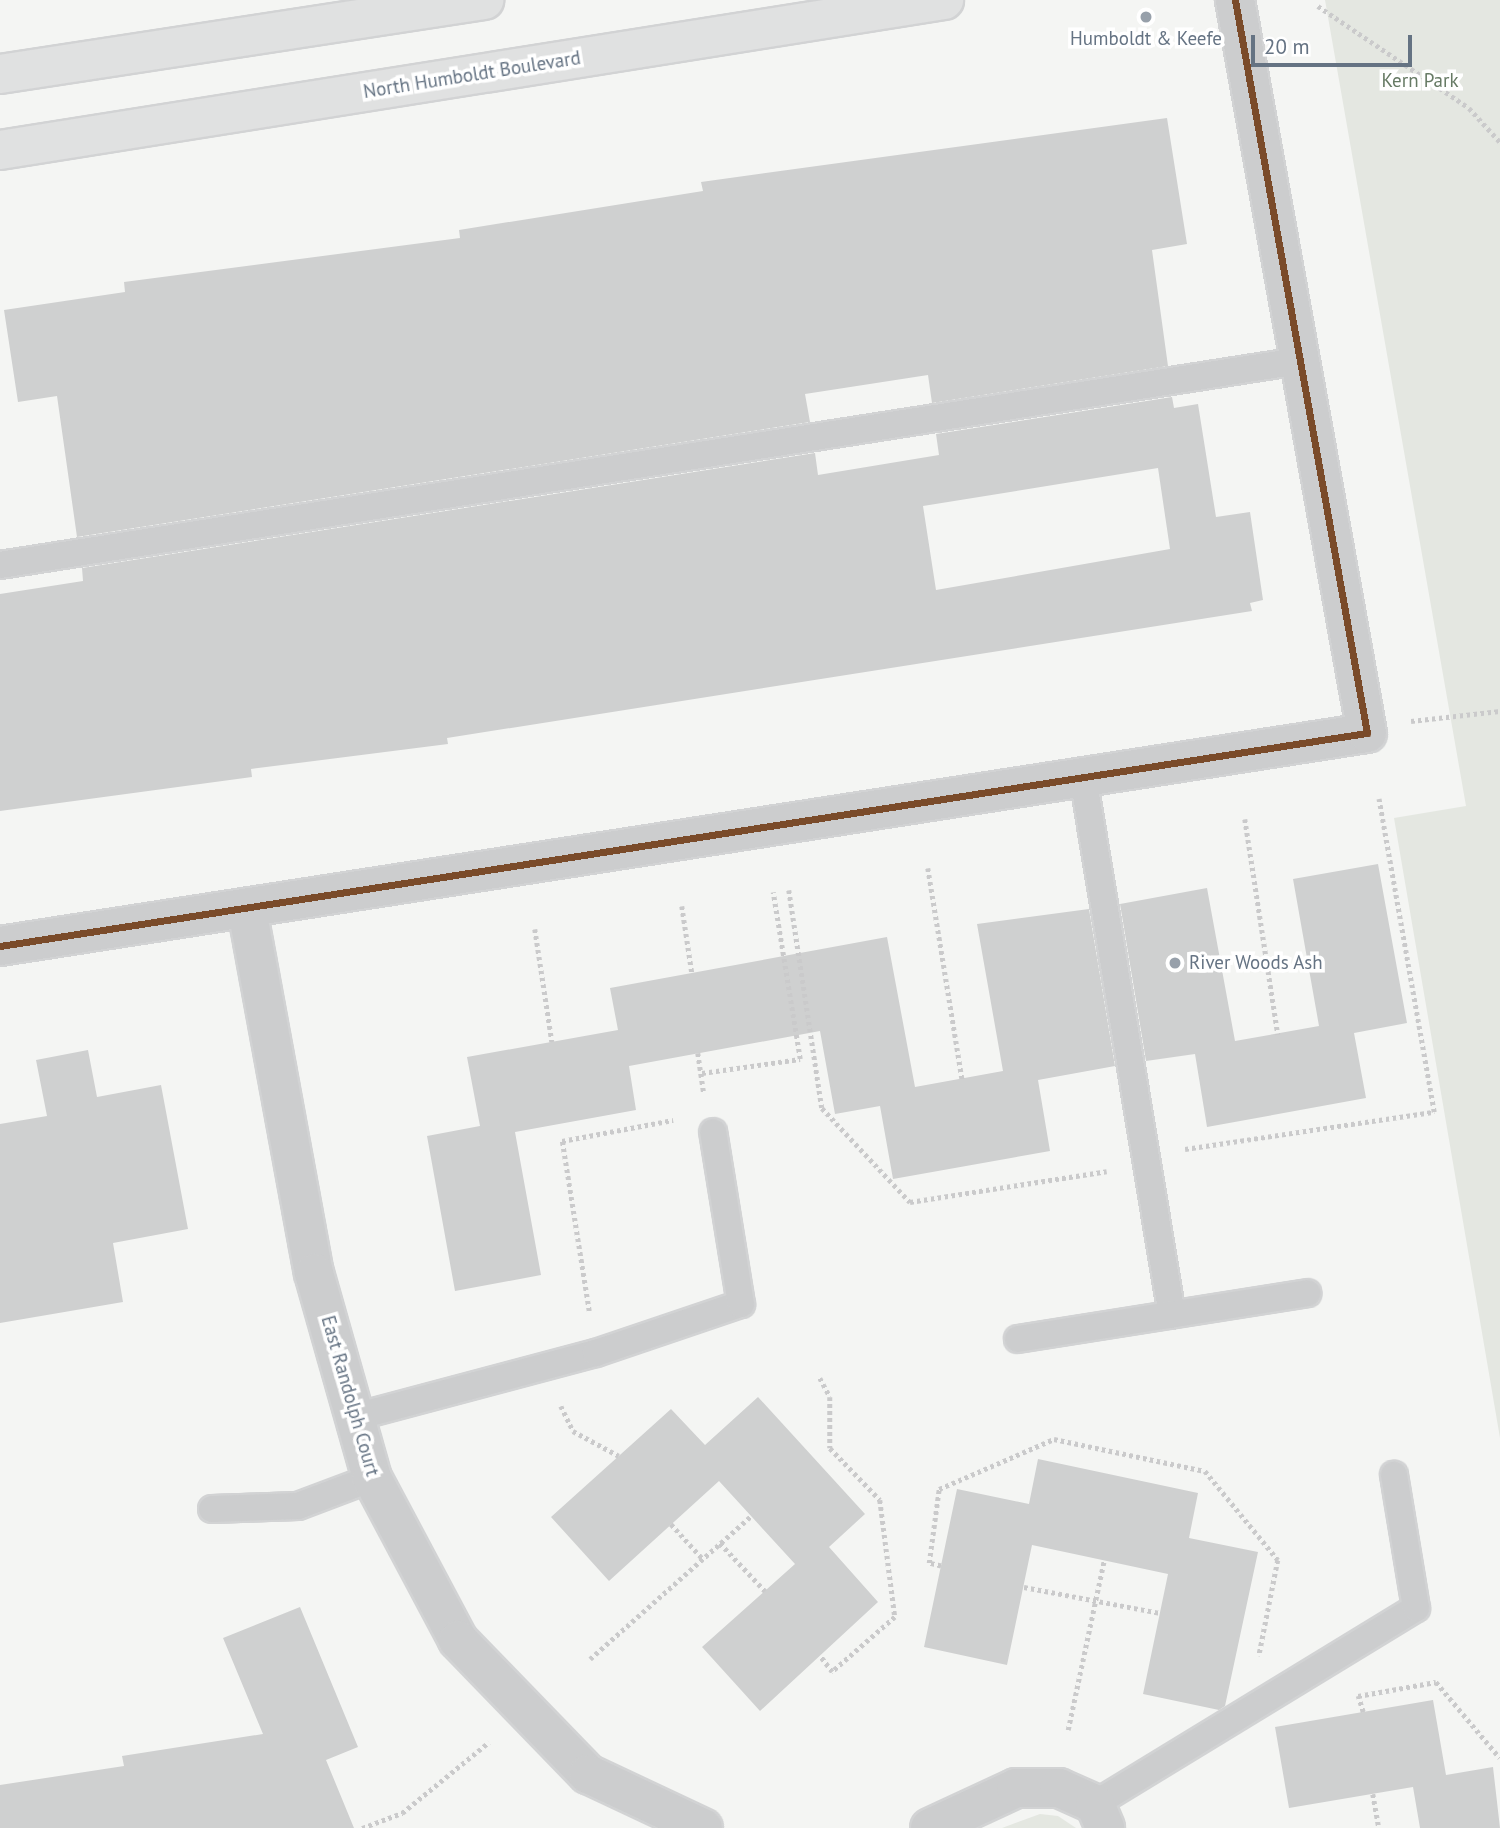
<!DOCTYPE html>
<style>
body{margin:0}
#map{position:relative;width:1500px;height:1828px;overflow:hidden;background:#f4f5f3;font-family:"PT Sans",sans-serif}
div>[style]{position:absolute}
.green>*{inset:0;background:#e4e7e1}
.building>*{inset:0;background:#cfd0d0}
.path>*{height:4.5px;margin-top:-2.25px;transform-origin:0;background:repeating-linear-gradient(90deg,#cacacb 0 3.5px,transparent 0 7px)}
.roads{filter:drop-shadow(2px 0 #d2d3d4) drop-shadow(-2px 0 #d2d3d4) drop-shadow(0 2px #d2d3d4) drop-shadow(0 -2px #d2d3d4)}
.service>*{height:26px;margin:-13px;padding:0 13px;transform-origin:13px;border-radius:13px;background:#cccdce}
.minor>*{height:38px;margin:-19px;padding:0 19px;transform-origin:19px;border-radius:19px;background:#cccdce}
.secondary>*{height:38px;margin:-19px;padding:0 19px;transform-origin:19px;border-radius:19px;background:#e0e1e1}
.bus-1>*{height:7px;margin:-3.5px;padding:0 3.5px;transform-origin:3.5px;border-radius:3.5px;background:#7a4b2a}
.dots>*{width:19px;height:19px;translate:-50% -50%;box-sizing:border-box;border:4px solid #fff;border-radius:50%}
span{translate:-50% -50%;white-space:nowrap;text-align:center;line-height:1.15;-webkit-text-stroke:7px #fff;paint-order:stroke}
.poi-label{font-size:19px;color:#657383}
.left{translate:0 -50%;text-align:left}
.street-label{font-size:19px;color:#657383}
.park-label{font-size:19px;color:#667a64}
.scale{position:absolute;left:1251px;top:35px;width:161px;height:32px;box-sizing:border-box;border:4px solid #657383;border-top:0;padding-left:9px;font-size:21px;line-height:24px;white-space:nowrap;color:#657383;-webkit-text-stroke:5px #fff;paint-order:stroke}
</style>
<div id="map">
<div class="green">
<i style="clip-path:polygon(1325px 0,1500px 0,1500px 1438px,1394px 818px,1466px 806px)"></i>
<i style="clip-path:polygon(1040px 1814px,1058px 1816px,1076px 1828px,1002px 1828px)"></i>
</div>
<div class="building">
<i style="clip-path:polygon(1167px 118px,1187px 244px,1152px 250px,1168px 366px,932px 403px,928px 375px,805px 394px,810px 422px,77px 537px,57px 396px,18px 402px,4px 310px,125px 292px,124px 282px,460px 238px,459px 230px,703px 191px,701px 182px)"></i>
<i style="clip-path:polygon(evenodd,1172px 397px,1174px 408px,1198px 404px,1216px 517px,1250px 512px,1263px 600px,1250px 603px,1252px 611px,447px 738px,448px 744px,251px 769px,252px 777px,0 811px,0 594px,83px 581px,82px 568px,815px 453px,818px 475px,939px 455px,936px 434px,1172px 397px,1158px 468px,1170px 549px,936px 590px,923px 506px,1158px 468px)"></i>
<i style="clip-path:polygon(1378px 864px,1407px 1023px,1354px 1033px,1366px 1098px,1207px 1127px,1195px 1054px,1146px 1061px,1120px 904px,1207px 888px,1235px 1041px,1319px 1026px,1293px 879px)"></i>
<i style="clip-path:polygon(1089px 909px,1115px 1066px,1038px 1080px,1050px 1151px,893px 1179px,880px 1106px,835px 1114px,820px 1031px,629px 1066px,636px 1110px,515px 1132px,541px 1275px,455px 1291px,427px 1136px,480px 1126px,467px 1057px,618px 1030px,610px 988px,887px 937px,915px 1087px,1003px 1071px,977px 924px)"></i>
<i style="clip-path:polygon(88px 1050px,97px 1097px,161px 1085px,188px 1229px,113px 1243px,123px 1302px,0 1323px,0 1124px,47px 1116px,36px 1060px)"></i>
<i style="clip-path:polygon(758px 1397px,865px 1514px,829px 1547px,878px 1602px,760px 1711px,702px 1647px,795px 1564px,719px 1481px,609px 1581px,551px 1517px,671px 1409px,705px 1445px)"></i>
<i style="clip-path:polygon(1038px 1459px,1198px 1493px,1189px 1538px,1258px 1552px,1225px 1706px,1219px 1710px,1143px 1694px,1168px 1574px,1032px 1545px,1007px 1665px,924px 1647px,957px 1489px,1029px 1504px)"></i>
<i style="clip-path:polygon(300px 1607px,358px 1747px,326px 1760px,354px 1828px,0 1828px,0 1785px,124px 1766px,122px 1756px,263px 1734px,223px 1638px)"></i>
<i style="clip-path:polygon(1433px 1700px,1446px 1775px,1493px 1767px,1500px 1828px,1420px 1828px,1413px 1787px,1289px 1808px,1275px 1727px)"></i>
</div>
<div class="path">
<i style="left:1318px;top:6px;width:182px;rotate:34deg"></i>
<i style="left:1469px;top:108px;width:46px;rotate:47.6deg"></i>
<i style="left:1411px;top:721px;width:90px;rotate:-6.4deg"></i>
<i style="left:1245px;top:819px;width:218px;rotate:81.3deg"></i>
<i style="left:928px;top:868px;width:214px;rotate:80.8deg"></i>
<i style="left:789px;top:890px;width:220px;rotate:81.4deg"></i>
<i style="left:822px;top:1108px;width:129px;rotate:46.9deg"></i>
<i style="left:910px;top:1202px;width:199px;rotate:-8.9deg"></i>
<i style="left:682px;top:906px;width:68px;rotate:81.5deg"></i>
<i style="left:535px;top:929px;width:114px;rotate:81.4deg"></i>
<i style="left:698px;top:1053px;width:41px;rotate:81.7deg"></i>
<i style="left:702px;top:1073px;width:99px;rotate:-8.1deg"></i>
<i style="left:800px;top:1059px;width:169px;rotate:-99.2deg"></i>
<i style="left:1185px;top:1149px;width:252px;rotate:-8.5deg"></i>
<i style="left:1434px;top:1112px;width:318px;rotate:-100deg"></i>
<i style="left:589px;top:1311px;width:172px;rotate:-99deg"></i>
<i style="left:562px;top:1141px;width:113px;rotate:-10.7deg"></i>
<i style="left:820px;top:1378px;width:21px;rotate:62deg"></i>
<i style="left:830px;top:1397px;width:51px;rotate:90deg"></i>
<i style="left:830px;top:1448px;width:72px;rotate:46.1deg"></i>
<i style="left:880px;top:1500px;width:118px;rotate:82.7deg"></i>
<i style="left:895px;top:1617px;width:84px;rotate:138.9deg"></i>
<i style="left:832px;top:1672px;width:20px;rotate:-127deg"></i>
<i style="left:561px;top:1406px;width:28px;rotate:64deg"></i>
<i style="left:573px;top:1431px;width:52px;rotate:28.5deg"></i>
<i style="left:671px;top:1524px;width:47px;rotate:47.6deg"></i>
<i style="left:720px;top:1543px;width:66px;rotate:46.8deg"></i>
<i style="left:941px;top:1566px;width:12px;rotate:-166deg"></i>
<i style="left:929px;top:1563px;width:75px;rotate:-82.3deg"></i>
<i style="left:939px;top:1489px;width:125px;rotate:-23.5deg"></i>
<i style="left:1054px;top:1439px;width:154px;rotate:12deg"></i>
<i style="left:1205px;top:1471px;width:115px;rotate:50.6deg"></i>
<i style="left:1278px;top:1560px;width:98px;rotate:101.2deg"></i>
<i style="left:1024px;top:1587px;width:138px;rotate:10.8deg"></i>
<i style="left:590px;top:1659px;width:215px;rotate:-41.6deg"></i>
<i style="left:1363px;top:1712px;width:17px;rotate:-107deg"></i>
<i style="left:1358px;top:1696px;width:79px;rotate:-10.2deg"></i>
<i style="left:1436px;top:1682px;width:99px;rotate:49.9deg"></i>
<i style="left:1068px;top:1730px;width:174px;rotate:-78deg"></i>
<i style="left:1373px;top:1794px;width:35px;rotate:80deg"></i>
<i style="left:362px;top:1828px;width:43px;rotate:-20.6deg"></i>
<i style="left:402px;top:1813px;width:112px;rotate:-39.2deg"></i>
</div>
<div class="roads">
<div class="service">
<i style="left:0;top:565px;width:1315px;rotate:-8.93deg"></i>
<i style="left:1083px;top:777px;width:545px;rotate:80.61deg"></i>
<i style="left:1018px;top:1339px;width:293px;rotate:-9deg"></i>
<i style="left:355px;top:1417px;width:249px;rotate:-14.9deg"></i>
<i style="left:596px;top:1353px;width:153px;rotate:-18.7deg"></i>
<i style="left:741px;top:1304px;width:174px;rotate:-99.2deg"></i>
<i style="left:212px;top:1509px;width:86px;rotate:-2deg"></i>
<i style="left:298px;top:1506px;width:79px;rotate:-20.7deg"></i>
<i style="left:1095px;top:1804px;width:376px;rotate:-31.4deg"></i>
<i style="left:1416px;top:1608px;width:135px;rotate:-99.4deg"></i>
</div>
<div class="minor">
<i style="left:247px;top:909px;width:370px;rotate:79.6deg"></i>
<i style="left:314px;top:1273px;width:213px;rotate:74.2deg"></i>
<i style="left:372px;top:1478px;width:183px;rotate:62deg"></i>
<i style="left:458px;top:1640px;width:187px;rotate:45.9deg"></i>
<i style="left:588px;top:1774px;width:127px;rotate:25.2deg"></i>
<i style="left:0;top:946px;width:1383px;rotate:-8.86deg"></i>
<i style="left:1367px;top:733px;width:745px;rotate:-100.21deg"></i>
<i style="left:930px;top:1828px;width:95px;rotate:-24.9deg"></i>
<i style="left:1016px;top:1788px;width:43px"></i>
<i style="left:1059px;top:1788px;width:39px;rotate:24deg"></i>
<i style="left:1095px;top:1804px;width:26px;rotate:67deg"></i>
</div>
<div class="secondary">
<i style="left:0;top:74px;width:490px;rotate:-8.7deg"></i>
<i style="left:0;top:150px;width:956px;rotate:-9.03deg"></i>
</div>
</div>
<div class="bus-1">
<i style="left:0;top:946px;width:1383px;rotate:-8.86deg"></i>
<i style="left:1367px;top:733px;width:745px;rotate:-100.21deg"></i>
</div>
<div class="dots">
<i style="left:1146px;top:17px;background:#97a0aa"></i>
<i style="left:1175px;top:963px;background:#97a0aa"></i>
</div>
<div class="poi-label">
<span style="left:1146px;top:39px">Humboldt &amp; Keefe</span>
<span class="left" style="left:1189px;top:963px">River Woods Ash</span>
</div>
<div class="street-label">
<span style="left:472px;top:75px;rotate:-9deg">North Humboldt Boulevard</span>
<span style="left:350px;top:1396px;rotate:74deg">East Randolph Court</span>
</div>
<div class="park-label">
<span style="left:1420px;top:81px">Kern Park</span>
</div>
<div class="scale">20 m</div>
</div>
